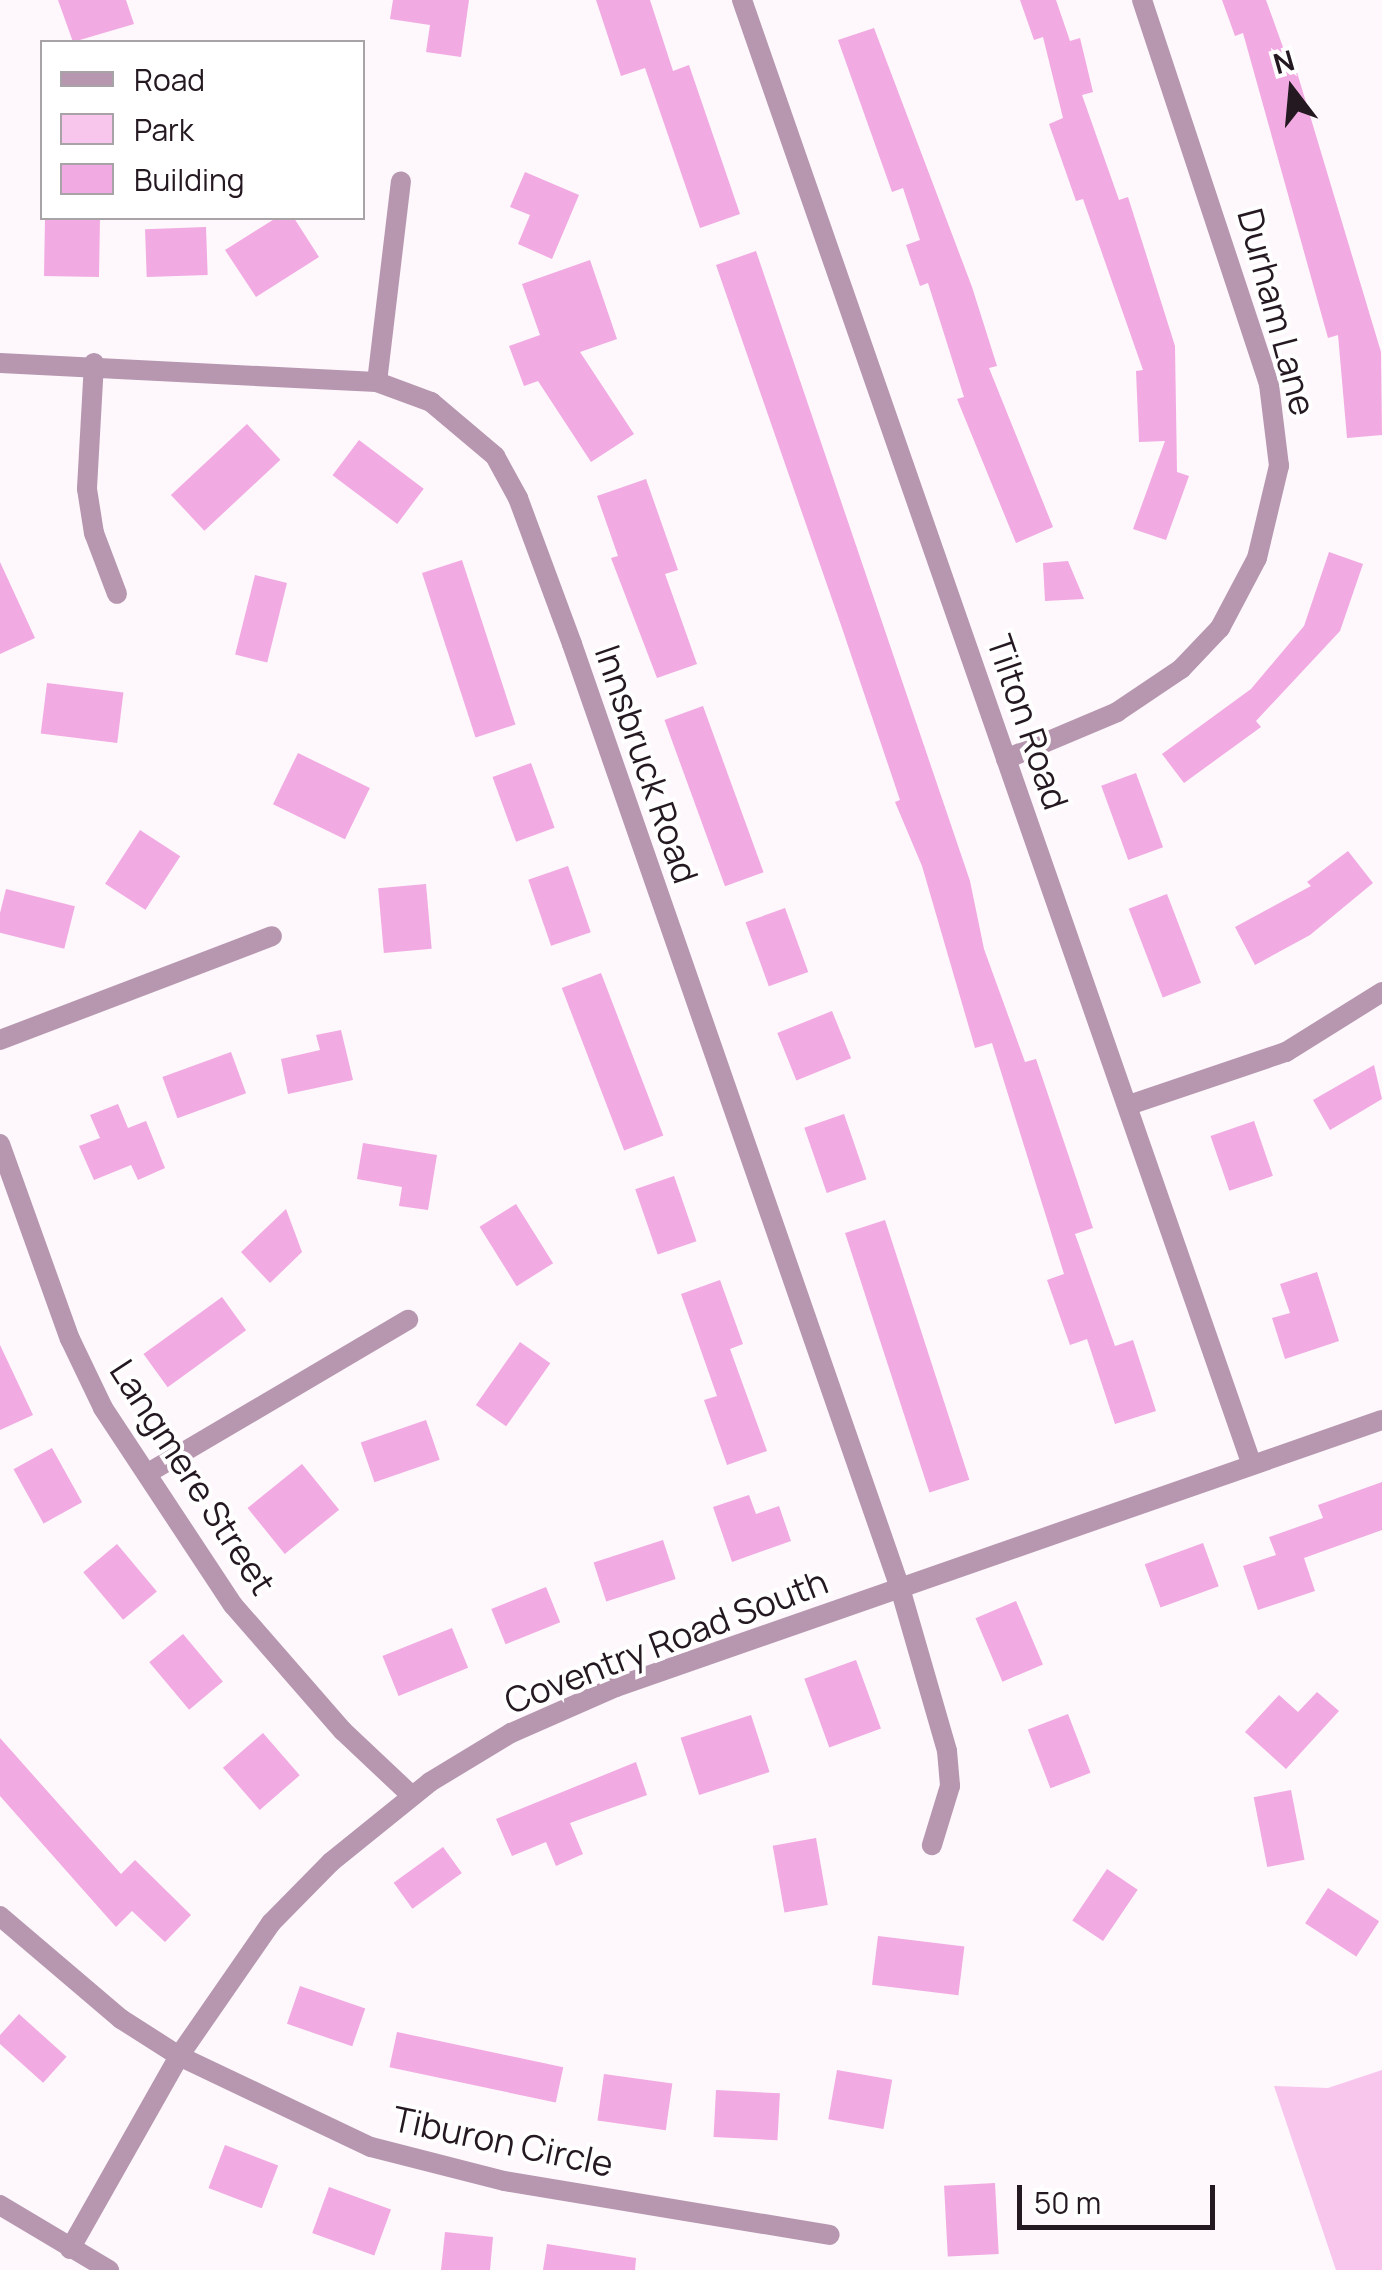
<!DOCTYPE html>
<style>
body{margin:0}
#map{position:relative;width:1382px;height:2270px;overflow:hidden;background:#fef7fc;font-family:Manrope,sans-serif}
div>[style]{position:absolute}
.green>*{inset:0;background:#f8c5ed}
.building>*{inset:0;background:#f1aae2;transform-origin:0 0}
.minor>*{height:20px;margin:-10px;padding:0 10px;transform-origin:10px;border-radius:10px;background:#b697af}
span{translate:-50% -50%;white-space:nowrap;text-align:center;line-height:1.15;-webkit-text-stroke:8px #fff;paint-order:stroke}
.street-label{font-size:35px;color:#241821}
.legend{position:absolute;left:40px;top:40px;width:325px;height:180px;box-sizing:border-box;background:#fff;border:2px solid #a7a3a6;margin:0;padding:12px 18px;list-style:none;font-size:30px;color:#241821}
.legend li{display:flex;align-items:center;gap:20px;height:50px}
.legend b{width:50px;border:2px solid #a7a3a6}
.north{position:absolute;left:1242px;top:40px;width:100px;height:100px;-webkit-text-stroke:8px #fff;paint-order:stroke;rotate:344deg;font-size:28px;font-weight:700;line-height:40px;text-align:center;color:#241821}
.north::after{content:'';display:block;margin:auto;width:35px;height:45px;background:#241821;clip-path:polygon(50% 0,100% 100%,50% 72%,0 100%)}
.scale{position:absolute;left:1017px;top:2185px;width:198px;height:45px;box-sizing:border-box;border:5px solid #241821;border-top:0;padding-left:12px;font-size:30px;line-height:35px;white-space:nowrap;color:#241821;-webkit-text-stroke:8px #fff;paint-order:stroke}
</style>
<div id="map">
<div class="green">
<i style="clip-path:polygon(1382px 2070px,1382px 2270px,1336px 2270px,1274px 2086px,1328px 2088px)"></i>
</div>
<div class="building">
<i style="clip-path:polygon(58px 0,126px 0,134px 24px,73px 42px)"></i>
<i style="clip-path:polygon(393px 0,469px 0,461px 57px,426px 52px,430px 25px,390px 19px)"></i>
<i style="clip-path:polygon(596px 0,650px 0,673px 71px,689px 65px,740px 214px,700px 228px,645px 68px,621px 76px)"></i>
<i style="clip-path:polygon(1020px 0,1056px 0,1070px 41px,1080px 38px,1093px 92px,1082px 95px,1119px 200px,1128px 197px,1175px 346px,1177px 472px,1189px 476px,1166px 540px,1133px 529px,1165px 441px,1139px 442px,1136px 371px,1143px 370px,1083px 199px,1076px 201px,1049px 124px,1063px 118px,1043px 37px,1034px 40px)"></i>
<i style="clip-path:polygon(1222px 0,1266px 0,1284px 50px,1290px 49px,1381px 352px,1382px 435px,1347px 438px,1338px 335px,1328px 338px,1243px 33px,1235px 36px)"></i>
<i style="clip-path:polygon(874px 28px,972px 287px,997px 366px,989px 368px,1053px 527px,1016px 543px,957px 399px,964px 397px,928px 283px,920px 286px,906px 245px,920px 240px,903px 188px,892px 192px,838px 40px)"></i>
<i style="clip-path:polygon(525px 172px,579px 195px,552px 259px,518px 244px,530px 215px,510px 207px)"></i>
<i style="left:45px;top:218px;width:55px;height:58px;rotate:1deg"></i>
<i style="clip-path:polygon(276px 218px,294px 218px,319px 257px,256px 297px,225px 250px)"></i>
<i style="left:206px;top:227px;width:48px;height:61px;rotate:88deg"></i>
<i style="clip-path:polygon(756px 251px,970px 881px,984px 949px,1025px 1062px,1036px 1059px,1093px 1228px,1075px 1234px,1115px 1346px,1133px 1340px,1156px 1411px,1115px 1424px,1087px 1339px,1070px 1345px,1047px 1280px,1064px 1274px,992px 1043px,975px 1048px,922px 866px,895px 802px,900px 800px,841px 625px,716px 265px)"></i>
<i style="clip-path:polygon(590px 260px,617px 339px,580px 352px,634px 434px,591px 462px,538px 381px,524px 386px,509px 346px,540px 335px,522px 284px)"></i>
<i style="left:247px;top:424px;width:49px;height:104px;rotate:47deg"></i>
<i style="left:359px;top:440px;width:81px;height:44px;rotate:37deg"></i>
<i style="clip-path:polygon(646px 479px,678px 570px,665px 574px,697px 664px,657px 678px,611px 558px,618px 556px,597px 496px)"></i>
<i style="clip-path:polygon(1329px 552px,1363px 564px,1340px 631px,1256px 721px,1261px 727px,1184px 783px,1162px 754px,1251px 689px,1304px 626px)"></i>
<i style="left:462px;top:560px;width:173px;height:42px;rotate:72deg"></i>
<i style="clip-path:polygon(1068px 561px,1084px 599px,1045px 601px,1043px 563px)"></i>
<i style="clip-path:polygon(0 562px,35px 638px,0 654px)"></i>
<i style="left:255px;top:575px;width:33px;height:82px;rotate:14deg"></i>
<i style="left:47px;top:683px;width:77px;height:51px;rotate:7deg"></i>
<i style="left:703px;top:706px;width:177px;height:41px;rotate:70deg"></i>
<i style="left:298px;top:753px;width:80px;height:57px;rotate:26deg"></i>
<i style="left:531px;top:763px;width:69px;height:41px;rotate:70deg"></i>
<i style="left:1136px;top:773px;width:79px;height:37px;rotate:70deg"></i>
<i style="left:140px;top:830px;width:48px;height:64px;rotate:33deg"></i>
<i style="clip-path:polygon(1348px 851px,1373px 883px,1310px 935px,1255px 965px,1235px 927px,1311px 886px,1307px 882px)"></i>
<i style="left:568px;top:866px;width:70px;height:42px;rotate:71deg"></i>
<i style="left:426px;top:884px;width:65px;height:48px;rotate:85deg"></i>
<i style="left:6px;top:889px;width:71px;height:44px;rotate:14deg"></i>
<i style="left:1167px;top:894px;width:95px;height:41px;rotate:69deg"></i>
<i style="left:785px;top:908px;width:68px;height:42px;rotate:70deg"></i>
<i style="left:601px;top:973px;width:174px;height:42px;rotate:69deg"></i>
<i style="left:832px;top:1011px;width:51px;height:59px;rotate:68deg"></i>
<i style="clip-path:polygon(341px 1030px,353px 1080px,288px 1094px,281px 1059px,320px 1050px,316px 1035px)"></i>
<i style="left:231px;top:1052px;width:44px;height:73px;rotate:70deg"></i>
<i style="clip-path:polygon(1374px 1065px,1382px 1099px,1330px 1130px,1313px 1100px)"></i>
<i style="clip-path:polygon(118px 1104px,128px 1128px,146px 1121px,165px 1168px,138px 1180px,131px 1165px,94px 1180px,79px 1146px,100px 1138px,90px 1115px)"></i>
<i style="left:844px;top:1114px;width:69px;height:42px;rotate:71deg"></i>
<i style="left:1254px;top:1121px;width:58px;height:46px;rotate:71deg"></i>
<i style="clip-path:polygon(363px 1143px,437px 1155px,428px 1210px,399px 1206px,402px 1187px,357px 1179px)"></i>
<i style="left:674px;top:1176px;width:69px;height:41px;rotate:71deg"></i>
<i style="left:516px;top:1204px;width:70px;height:43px;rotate:58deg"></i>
<i style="clip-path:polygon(286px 1209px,302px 1252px,270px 1283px,241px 1252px)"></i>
<i style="left:885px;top:1220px;width:273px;height:42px;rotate:72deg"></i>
<i style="clip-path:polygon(1317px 1272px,1339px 1341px,1285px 1359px,1272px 1318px,1290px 1313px,1280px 1284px)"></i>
<i style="clip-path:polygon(720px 1280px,743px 1344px,730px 1349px,767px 1451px,727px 1465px,704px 1400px,717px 1396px,681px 1294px)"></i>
<i style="left:222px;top:1297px;width:41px;height:97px;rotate:54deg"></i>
<i style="left:520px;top:1342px;width:37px;height:77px;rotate:35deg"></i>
<i style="clip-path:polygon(0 1345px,33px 1415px,0 1430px)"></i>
<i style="left:426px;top:1420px;width:42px;height:69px;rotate:71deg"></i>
<i style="left:52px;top:1448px;width:62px;height:44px;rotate:61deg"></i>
<i style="left:302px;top:1464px;width:59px;height:70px;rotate:51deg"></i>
<i style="clip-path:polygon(1382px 1482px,1382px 1530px,1304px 1558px,1315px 1591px,1258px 1610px,1243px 1566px,1276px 1555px,1269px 1537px,1323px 1518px,1318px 1505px)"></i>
<i style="clip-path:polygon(749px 1495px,756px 1514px,779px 1506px,791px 1541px,732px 1562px,713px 1507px)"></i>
<i style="left:663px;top:1540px;width:41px;height:73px;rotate:72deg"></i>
<i style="left:1203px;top:1543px;width:46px;height:62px;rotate:70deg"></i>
<i style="left:117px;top:1544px;width:62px;height:44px;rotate:50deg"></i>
<i style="left:546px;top:1587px;width:38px;height:59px;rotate:68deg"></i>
<i style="left:1016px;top:1601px;width:69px;height:44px;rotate:67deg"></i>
<i style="left:452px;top:1628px;width:43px;height:75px;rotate:68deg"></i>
<i style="left:183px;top:1634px;width:62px;height:44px;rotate:50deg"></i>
<i style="left:856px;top:1660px;width:73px;height:55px;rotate:70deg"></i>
<i style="clip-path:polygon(1317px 1692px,1339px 1711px,1286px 1769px,1245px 1732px,1279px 1695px,1298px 1712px)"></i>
<i style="left:1068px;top:1714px;width:63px;height:43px;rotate:69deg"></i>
<i style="left:751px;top:1715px;width:60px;height:74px;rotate:72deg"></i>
<i style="left:263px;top:1733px;width:56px;height:53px;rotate:49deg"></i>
<i style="clip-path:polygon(0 1738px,121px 1874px,135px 1860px,191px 1915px,165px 1942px,132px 1911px,116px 1927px,0 1796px)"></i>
<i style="clip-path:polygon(636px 1762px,647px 1795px,570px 1823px,583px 1854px,556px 1866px,546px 1842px,512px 1856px,496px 1819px)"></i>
<i style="left:1291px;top:1790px;width:71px;height:38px;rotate:79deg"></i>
<i style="left:816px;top:1838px;width:68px;height:44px;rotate:80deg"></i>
<i style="left:443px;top:1847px;width:32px;height:61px;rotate:54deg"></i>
<i style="left:1107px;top:1869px;width:37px;height:62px;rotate:34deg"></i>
<i style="left:1328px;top:1888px;width:61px;height:42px;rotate:33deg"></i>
<i style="left:878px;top:1936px;width:87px;height:49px;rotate:7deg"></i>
<i style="left:300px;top:1986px;width:69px;height:40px;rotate:19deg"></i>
<i style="left:19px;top:2014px;width:64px;height:35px;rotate:42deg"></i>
<i style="left:397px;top:2032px;width:170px;height:36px;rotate:12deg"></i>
<i style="left:837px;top:2070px;width:56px;height:50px;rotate:10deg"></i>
<i style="left:604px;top:2074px;width:69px;height:47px;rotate:8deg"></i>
<i style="left:716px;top:2090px;width:64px;height:47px;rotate:3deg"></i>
<i style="left:225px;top:2145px;width:57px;height:46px;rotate:21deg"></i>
<i style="left:995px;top:2183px;width:71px;height:51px;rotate:87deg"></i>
<i style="left:329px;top:2187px;width:66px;height:49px;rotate:20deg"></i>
<i style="clip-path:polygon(445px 2232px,493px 2237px,490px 2270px,441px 2270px)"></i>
<i style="clip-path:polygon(547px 2244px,636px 2258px,635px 2270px,543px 2270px)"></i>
</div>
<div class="minor">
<i style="left:742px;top:0;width:1551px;rotate:70.81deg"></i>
<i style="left:0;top:363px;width:377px;rotate:2.9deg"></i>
<i style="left:377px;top:382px;width:58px;rotate:20.3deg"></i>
<i style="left:431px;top:402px;width:84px;rotate:40.2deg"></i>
<i style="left:495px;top:456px;width:48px;rotate:61.3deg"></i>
<i style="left:518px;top:498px;width:156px;rotate:69.7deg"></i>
<i style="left:572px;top:644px;width:999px;rotate:70.84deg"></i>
<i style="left:900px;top:1588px;width:170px;rotate:73.9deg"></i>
<i style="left:947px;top:1751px;width:35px;rotate:85deg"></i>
<i style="left:950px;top:1786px;width:62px;rotate:107deg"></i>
<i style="left:94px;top:363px;width:126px;rotate:93.2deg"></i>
<i style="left:87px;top:489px;width:45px;rotate:81deg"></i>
<i style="left:94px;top:533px;width:65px;rotate:69.3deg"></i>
<i style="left:377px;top:382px;width:202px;rotate:-83.2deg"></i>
<i style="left:1006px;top:759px;width:121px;rotate:-22.9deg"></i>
<i style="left:1117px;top:712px;width:77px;rotate:-33.9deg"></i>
<i style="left:1181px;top:669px;width:57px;rotate:-46.4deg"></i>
<i style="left:1220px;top:628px;width:79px;rotate:-62.1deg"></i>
<i style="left:1257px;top:558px;width:95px;rotate:-76.6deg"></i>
<i style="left:1279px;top:466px;width:83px;rotate:-97deg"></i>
<i style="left:1269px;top:384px;width:404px;rotate:-108.3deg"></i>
<i style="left:0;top:1040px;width:291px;rotate:-20.9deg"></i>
<i style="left:1129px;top:1105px;width:166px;rotate:-18.7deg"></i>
<i style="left:1286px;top:1052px;width:113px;rotate:-32deg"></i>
<i style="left:0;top:1144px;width:207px;rotate:70.3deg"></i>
<i style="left:70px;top:1339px;width:76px;rotate:64.4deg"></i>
<i style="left:103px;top:1408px;width:236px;rotate:56.6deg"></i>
<i style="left:233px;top:1605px;width:167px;rotate:48.9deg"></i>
<i style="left:343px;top:1731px;width:93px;rotate:43.3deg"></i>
<i style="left:148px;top:1473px;width:302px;rotate:-30.5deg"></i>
<i style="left:0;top:1916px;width:159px;rotate:40.4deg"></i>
<i style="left:121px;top:2019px;width:69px;rotate:32.5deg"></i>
<i style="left:179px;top:2056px;width:212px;rotate:25.4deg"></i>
<i style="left:371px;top:2147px;width:137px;rotate:14.3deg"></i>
<i style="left:504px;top:2181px;width:330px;rotate:9.4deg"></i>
<i style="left:0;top:2205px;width:127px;rotate:30.8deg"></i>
<i style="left:70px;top:2249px;width:222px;rotate:-60.5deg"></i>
<i style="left:179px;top:2056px;width:162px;rotate:-55.3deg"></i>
<i style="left:271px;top:1923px;width:86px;rotate:-45.5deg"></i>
<i style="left:331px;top:1862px;width:127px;rotate:-38.9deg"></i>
<i style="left:430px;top:1782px;width:95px;rotate:-31.2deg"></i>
<i style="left:511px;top:1733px;width:115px;rotate:-23.7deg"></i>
<i style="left:616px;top:1687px;width:811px;rotate:-19.22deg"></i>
</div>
<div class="street-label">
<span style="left:1277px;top:312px;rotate:75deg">Durham Lane</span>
<span style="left:1028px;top:722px;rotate:71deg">Tilton Road</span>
<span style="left:647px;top:764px;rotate:71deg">Innsbruck Road</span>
<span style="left:193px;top:1477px;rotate:57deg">Langmere Street</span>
<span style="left:666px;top:1641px;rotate:-21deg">Coventry Road South</span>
<span style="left:503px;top:2141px;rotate:12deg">Tiburon Circle</span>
</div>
<ul class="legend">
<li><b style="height:12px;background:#b697af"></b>Road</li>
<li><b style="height:28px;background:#f8c5ed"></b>Park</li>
<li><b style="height:28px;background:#f1aae2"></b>Building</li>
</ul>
<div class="north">N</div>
<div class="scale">50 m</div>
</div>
